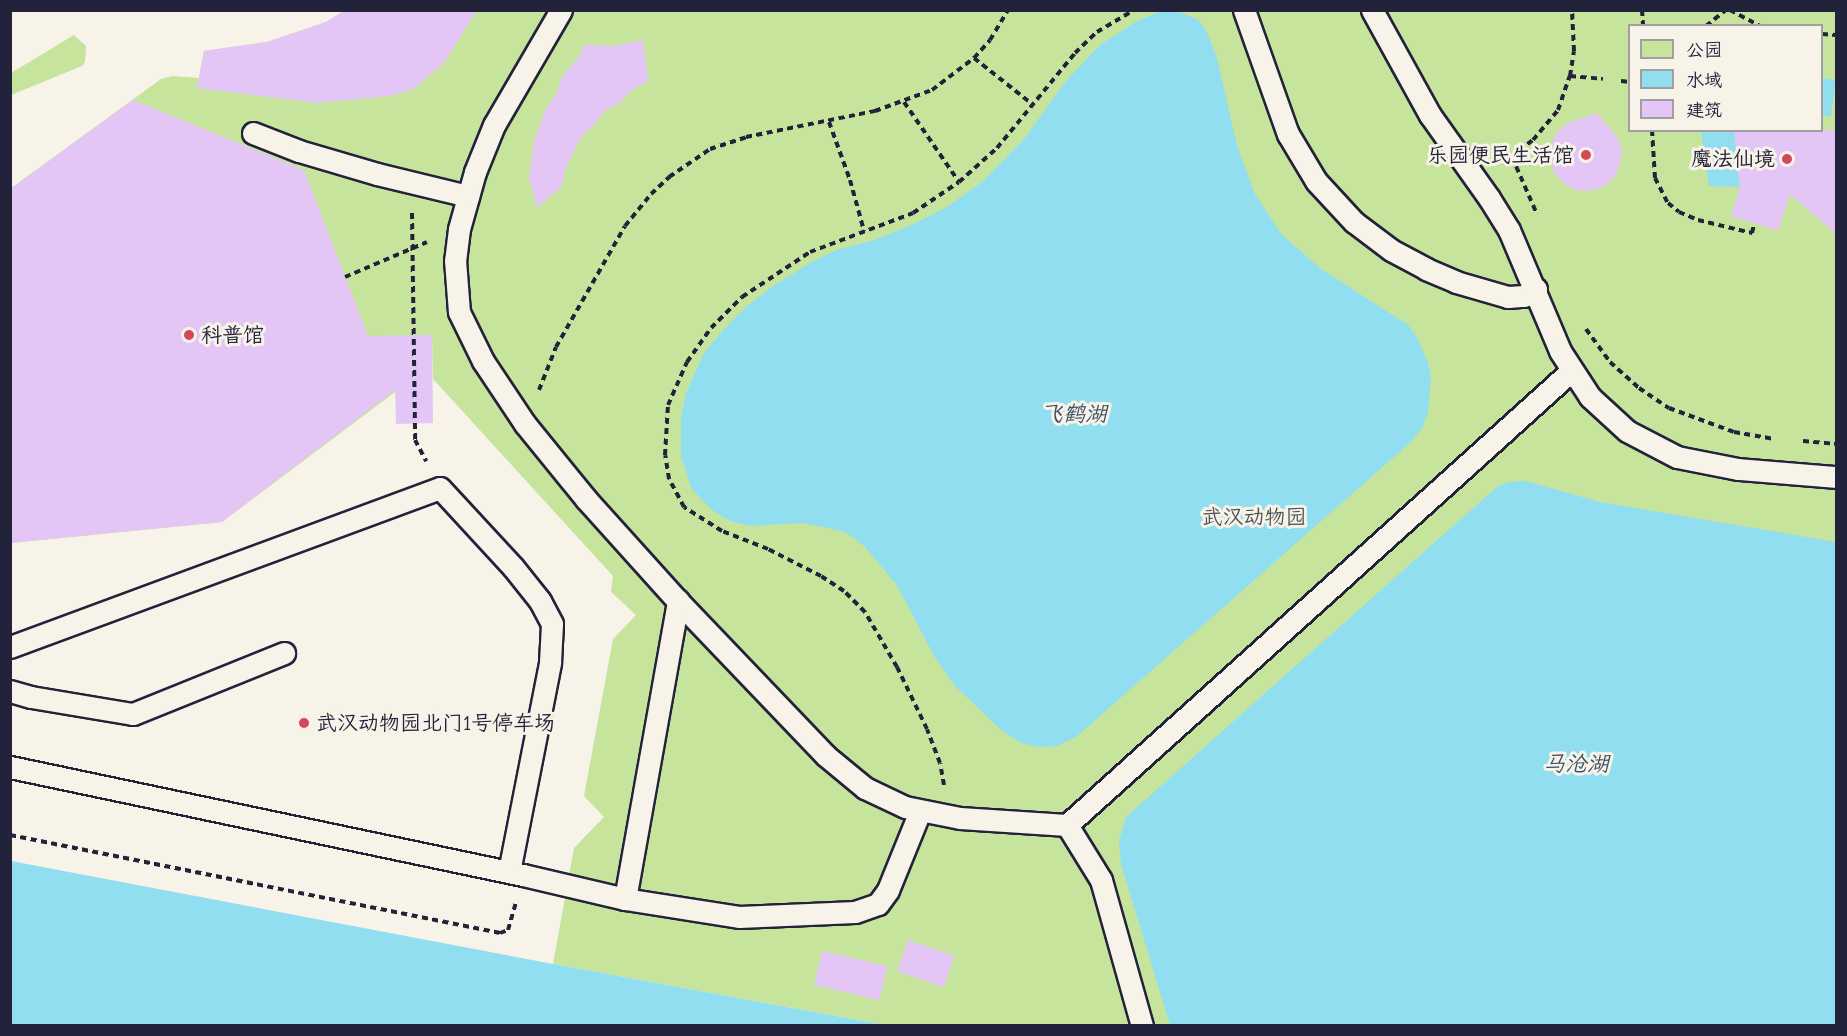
<!DOCTYPE html>
<meta charset="utf-8">
<style>
body{margin:0}
#map{position:relative;width:1847px;height:1036px;overflow:hidden;background:#f7f3e8;font-family:"Comic Neue","LXGW WenKai TC",sans-serif}
div>[style]{position:absolute}
.green>*{inset:0;background:#c6e49c}
.water>*{inset:0;background:#91def0;transform-origin:0 0}
.building>*{inset:0;background:#e3c6f5;transform-origin:0 0}
.path>*{height:4px;margin-top:-2px;transform-origin:0;background:repeating-linear-gradient(90deg,#22223b 0 6px,transparent 0 10.5px)}
.roads{filter:drop-shadow(2px 0 #22223b) drop-shadow(-2px 0 #22223b) drop-shadow(0 2px #22223b) drop-shadow(0 -2px #22223b)}
.lane>*{height:21px;margin:-10.5px;padding:0 10.5px;transform-origin:10.5px;border-radius:10.5px;background:#f7f3e8}
.dots>*{width:16px;height:16px;translate:-50% -50%;box-sizing:border-box;border:3px solid #f7f3e8;border-radius:50%}
span{translate:-50% -50%;white-space:nowrap;text-align:center;line-height:1.15;-webkit-text-stroke:6px #f7f3e8;paint-order:stroke}
.poi-label{font-size:21px;color:#22223b}
.right{translate:-100% -50%;text-align:right}
.left{translate:0 -50%;text-align:left}
.park-label{font-size:21px;color:#4b5253}
.water-label{font-size:22px;color:#3e5168;font-style:italic}
.frame{position:absolute;inset:0;border:12px solid #22223b;pointer-events:none}
.legend{position:absolute;left:1628px;top:24px;width:195px;height:108px;box-sizing:border-box;background:#f7f3e8;border:2px solid #a29fa3;margin:0;padding:8px 10px;list-style:none;font-size:18px;color:#22223b}
.legend li{display:flex;align-items:center;gap:12px;height:30px}
.legend b{width:30px;border:2px solid #a29fa3}
</style>
<div id="map">
<div class="green">
<i style="clip-path:polygon(evenodd,345px 11px,1836px 11px,1836px 1025px,885px 1025px,553px 964px,574px 848px,604px 817px,584px 796px,613px 639px,636px 615px,611px 592px,613px 576px,433px 379px,432px 336px,394px 336px,395px 392px,222px 522px,11px 543px,10px 189px,161px 79px,173px 76px,199px 78px,204px 51px,267px 42px,326px 22px,345px 11px,1630px 26px,1822px 26px,1822px 130px,1630px 130px,1630px 26px)"></i>
<i style="clip-path:polygon(74px 35px,86px 46px,85px 62px,82px 66px,11px 95px,11px 73px)"></i>
</div>
<div class="water">
<i style="clip-path:polygon(1161px 11px,1176px 11px,1187px 15px,1197px 19px,1206px 30px,1217px 58px,1237px 146px,1255px 194px,1281px 234px,1320px 268px,1408px 325px,1416px 336px,1428px 362px,1431px 377px,1428px 412px,1423px 426px,1411px 442px,1076px 737px,1057px 746px,1038px 747px,1021px 743px,1001px 730px,955px 686px,934px 656px,897px 585px,865px 547px,853px 537px,841px 531px,803px 523px,751px 526px,730px 521px,712px 510px,691px 488px,686px 471px,681px 456px,681px 418px,686px 393px,704px 353px,725px 328px,747px 306px,773px 286px,810px 263px,837px 250px,874px 240px,914px 224px,947px 207px,982px 182px,1025px 138px,1065px 82px,1100px 45px,1137px 21px)"></i>
<i style="left:1822px;top:78px;width:14px;height:37px;rotate:8deg"></i>
<i style="clip-path:polygon(1701px 131px,1734px 131px,1740px 187px,1709px 186px)"></i>
<i style="clip-path:polygon(1526px 481px,1600px 502px,1836px 542px,1836px 1025px,1170px 1025px,1121px 864px,1119px 841px,1126px 817px,1498px 486px,1509px 482px)"></i>
<i style="clip-path:polygon(11px 861px,553px 964px,885px 1025px,11px 1025px)"></i>
</div>
<div class="building">
<i style="clip-path:polygon(345px 10px,477px 10px,444px 63px,413px 89px,390px 96px,318px 103px,197px 88px,204px 51px,267px 42px,326px 22px)"></i>
<i style="clip-path:polygon(643px 40px,648px 81px,632px 90px,620px 103px,604px 111px,594px 125px,581px 137px,565px 170px,562px 186px,537px 208px,529px 178px,534px 141px,547px 106px,555px 96px,564px 74px,579px 57px,584px 45px,613px 46px)"></i>
<i style="clip-path:polygon(133px 100px,304px 170px,368px 336px,432px 335px,433px 423px,396px 424px,395px 390px,222px 522px,10px 543px,10px 189px)"></i>
<i style="clip-path:polygon(1597px 113px,1618px 138px,1622px 151px,1620px 165px,1614px 178px,1603px 187px,1590px 191px,1575px 190px,1563px 183px,1554px 172px,1550px 159px,1551px 144px,1557px 132px,1568px 123px)"></i>
<i style="clip-path:polygon(1734px 130px,1836px 130px,1836px 234px,1790px 194px,1778px 231px,1731px 216px,1740px 187px)"></i>
<i style="left:908px;top:940px;width:49px;height:33px;rotate:19deg"></i>
<i style="left:822px;top:951px;width:67px;height:35px;rotate:13deg"></i>
</div>
<div class="path">
<i style="left:1642px;top:10px;width:16px;rotate:86deg"></i>
<i style="left:1730px;top:10px;width:34px;rotate:28deg"></i>
<i style="left:1706px;top:26px;width:26px;rotate:-39deg"></i>
<i style="left:1822px;top:34px;width:14px;rotate:4deg"></i>
<i style="left:974px;top:58px;width:74px;rotate:38.4deg"></i>
<i style="left:1570px;top:76px;width:33px;rotate:5deg"></i>
<i style="left:1621px;top:81px;width:9px;rotate:6deg"></i>
<i style="left:904px;top:102px;width:97px;rotate:55.5deg"></i>
<i style="left:829px;top:122px;width:62px;rotate:70.1deg"></i>
<i style="left:850px;top:180px;width:53px;rotate:74.6deg"></i>
<i style="left:1652px;top:130px;width:48px;rotate:86.4deg"></i>
<i style="left:1655px;top:178px;width:28px;rotate:63deg"></i>
<i style="left:1668px;top:203px;width:14px;rotate:39deg"></i>
<i style="left:1679px;top:212px;width:21px;rotate:23deg"></i>
<i style="left:1698px;top:220px;width:56px;rotate:13.5deg"></i>
<i style="left:1752px;top:233px;width:9px;rotate:-77deg"></i>
<i style="left:1512px;top:157px;width:60px;rotate:66.4deg"></i>
<i style="left:1503px;top:164px;width:38px;rotate:-39deg"></i>
<i style="left:1533px;top:140px;width:39px;rotate:-50deg"></i>
<i style="left:1558px;top:110px;width:36px;rotate:-71deg"></i>
<i style="left:1570px;top:76px;width:25px;rotate:-81deg"></i>
<i style="left:1574px;top:51px;width:41px;rotate:-92.8deg"></i>
<i style="left:412px;top:213px;width:227px;rotate:89.2deg"></i>
<i style="left:415px;top:440px;width:24px;rotate:62deg"></i>
<i style="left:345px;top:277px;width:89px;rotate:-23.1deg"></i>
<i style="left:1586px;top:329px;width:41px;rotate:54deg"></i>
<i style="left:1610px;top:362px;width:39px;rotate:42deg"></i>
<i style="left:1639px;top:388px;width:36px;rotate:34deg"></i>
<i style="left:1669px;top:408px;width:69px;rotate:20.3deg"></i>
<i style="left:1734px;top:432px;width:41px;rotate:9.9deg"></i>
<i style="left:539px;top:390px;width:46px;rotate:-68.4deg"></i>
<i style="left:556px;top:347px;width:139px;rotate:-60.3deg"></i>
<i style="left:625px;top:226px;width:41px;rotate:-50.9deg"></i>
<i style="left:651px;top:194px;width:25px;rotate:-43deg"></i>
<i style="left:669px;top:177px;width:50px;rotate:-34.3deg"></i>
<i style="left:710px;top:149px;width:38px;rotate:-18deg"></i>
<i style="left:746px;top:137px;width:132px;rotate:-11.4deg"></i>
<i style="left:875px;top:111px;width:61px;rotate:-20.2deg"></i>
<i style="left:932px;top:90px;width:53px;rotate:-37.3deg"></i>
<i style="left:974px;top:58px;width:24px;rotate:-48deg"></i>
<i style="left:990px;top:40px;width:35px;rotate:-59deg"></i>
<i style="left:1803px;top:441px;width:33px;rotate:5deg"></i>
<i style="left:944px;top:785px;width:22px;rotate:-100deg"></i>
<i style="left:940px;top:763px;width:36px;rotate:-111deg"></i>
<i style="left:927px;top:729px;width:69px;rotate:-115.8deg"></i>
<i style="left:897px;top:667px;width:64px;rotate:-120.2deg"></i>
<i style="left:865px;top:612px;width:30px;rotate:-135deg"></i>
<i style="left:844px;top:591px;width:27px;rotate:-147deg"></i>
<i style="left:821px;top:576px;width:59px;rotate:-153deg"></i>
<i style="left:768px;top:549px;width:49px;rotate:-158.6deg"></i>
<i style="left:722px;top:531px;width:45px;rotate:-147.7deg"></i>
<i style="left:684px;top:507px;width:32px;rotate:-118deg"></i>
<i style="left:669px;top:479px;width:24px;rotate:-99deg"></i>
<i style="left:665px;top:455px;width:50px;rotate:-86.6deg"></i>
<i style="left:668px;top:405px;width:47px;rotate:-66.2deg"></i>
<i style="left:687px;top:362px;width:42px;rotate:-54.8deg"></i>
<i style="left:711px;top:328px;width:44px;rotate:-45deg"></i>
<i style="left:742px;top:297px;width:82px;rotate:-33.5deg"></i>
<i style="left:810px;top:252px;width:110px;rotate:-20.7deg"></i>
<i style="left:913px;top:213px;width:55px;rotate:-34deg"></i>
<i style="left:959px;top:182px;width:51px;rotate:-41.8deg"></i>
<i style="left:997px;top:148px;width:123px;rotate:-50.6deg"></i>
<i style="left:1075px;top:53px;width:30px;rotate:-44deg"></i>
<i style="left:1097px;top:32px;width:43px;rotate:-30.7deg"></i>
<i style="left:10px;top:835px;width:500px;rotate:11.3deg"></i>
<i style="left:500px;top:933px;width:9px;rotate:-21deg"></i>
<i style="left:508px;top:930px;width:29px;rotate:-74deg"></i>
</div>
<div class="roads">
<div class="lane">
<i style="left:561px;top:10px;width:133px;rotate:120.2deg"></i>
<i style="left:494px;top:125px;width:51px;rotate:112deg"></i>
<i style="left:475px;top:172px;width:59px;rotate:105.7deg"></i>
<i style="left:459px;top:229px;width:31px;rotate:97deg"></i>
<i style="left:455px;top:260px;width:52px;rotate:85.6deg"></i>
<i style="left:459px;top:312px;width:55px;rotate:63.9deg"></i>
<i style="left:483px;top:361px;width:76px;rotate:56.3deg"></i>
<i style="left:525px;top:424px;width:97px;rotate:50.9deg"></i>
<i style="left:586px;top:499px;width:137px;rotate:48deg"></i>
<i style="left:678px;top:601px;width:213px;rotate:46.3deg"></i>
<i style="left:825px;top:755px;width:52px;rotate:39.5deg"></i>
<i style="left:865px;top:788px;width:44px;rotate:25.4deg"></i>
<i style="left:905px;top:807px;width:56px;rotate:11.3deg"></i>
<i style="left:960px;top:818px;width:107px;rotate:3.7deg"></i>
<i style="left:1067px;top:825px;width:678px;rotate:-42.01deg"></i>
<i style="left:1244px;top:10px;width:132px;rotate:70.5deg"></i>
<i style="left:1288px;top:134px;width:55px;rotate:59.2deg"></i>
<i style="left:1316px;top:181px;width:56px;rotate:47.2deg"></i>
<i style="left:1354px;top:222px;width:46px;rotate:37.1deg"></i>
<i style="left:1391px;top:250px;width:40px;rotate:28deg"></i>
<i style="left:1426px;top:269px;width:33px;rotate:23deg"></i>
<i style="left:1456px;top:282px;width:54px;rotate:16.1deg"></i>
<i style="left:1508px;top:297px;width:16px;rotate:-4deg"></i>
<i style="left:1524px;top:296px;width:14px;rotate:-30deg"></i>
<i style="left:1372px;top:10px;width:120px;rotate:61.1deg"></i>
<i style="left:1430px;top:115px;width:102px;rotate:54.6deg"></i>
<i style="left:1489px;top:198px;width:38px;rotate:58deg"></i>
<i style="left:1509px;top:230px;width:131px;rotate:67.1deg"></i>
<i style="left:1560px;top:351px;width:55px;rotate:56.9deg"></i>
<i style="left:1590px;top:397px;width:50px;rotate:42.6deg"></i>
<i style="left:1627px;top:431px;width:56px;rotate:27.5deg"></i>
<i style="left:1677px;top:457px;width:62px;rotate:11.1deg"></i>
<i style="left:1738px;top:469px;width:98px;rotate:4.7deg"></i>
<i style="left:253px;top:133px;width:49px;rotate:21.4deg"></i>
<i style="left:299px;top:151px;width:81px;rotate:16.4deg"></i>
<i style="left:377px;top:174px;width:94px;rotate:13.6deg"></i>
<i style="left:10px;top:647px;width:458px;rotate:-20.3deg"></i>
<i style="left:440px;top:488px;width:108px;rotate:47.3deg"></i>
<i style="left:513px;top:567px;width:43px;rotate:51.5deg"></i>
<i style="left:540px;top:601px;width:26px;rotate:62deg"></i>
<i style="left:552px;top:624px;width:39px;rotate:93deg"></i>
<i style="left:550px;top:663px;width:213px;rotate:101.1deg"></i>
<i style="left:10px;top:691px;width:22px;rotate:16deg"></i>
<i style="left:31px;top:697px;width:103px;rotate:9.5deg"></i>
<i style="left:133px;top:714px;width:163px;rotate:-22deg"></i>
<i style="left:10px;top:767px;width:524px;rotate:11.89deg"></i>
<i style="left:523px;top:875px;width:105px;rotate:13.2deg"></i>
<i style="left:625px;top:899px;width:115px;rotate:9deg"></i>
<i style="left:739px;top:917px;width:116px;rotate:-2.5deg"></i>
<i style="left:855px;top:912px;width:24px;rotate:-19deg"></i>
<i style="left:878px;top:904px;width:17px;rotate:-54deg"></i>
<i style="left:888px;top:890px;width:85px;rotate:-67.9deg"></i>
<i style="left:1067px;top:825px;width:65px;rotate:58.3deg"></i>
<i style="left:1101px;top:880px;width:152px;rotate:74.3deg"></i>
<i style="left:625px;top:899px;width:303px;rotate:-79.9deg"></i>
</div>
</div>
<div class="dots">
<i style="left:1586px;top:155px;background:#d1495b"></i>
<i style="left:1787px;top:159px;background:#d1495b"></i>
<i style="left:189px;top:335px;background:#d1495b"></i>
<i style="left:304px;top:723px;background:#d1495b"></i>
</div>
<div class="poi-label">
<span class="right" style="left:1574px;top:155px">乐园便民生活馆</span>
<span class="right" style="left:1775px;top:159px">魔法仙境</span>
<span class="left" style="left:201px;top:335px">科普馆</span>
<span class="left" style="left:316px;top:723px">武汉动物园北门1号停车场</span>
</div>
<div class="park-label">
<span style="left:1254px;top:517px">武汉动物园</span>
</div>
<div class="water-label">
<span style="left:1074px;top:415px">飞鹤湖</span>
<span style="left:1576px;top:765px">马沧湖</span>
</div>
<div class="frame"></div>
<ul class="legend">
<li><b style="height:16px;background:#c6e49c"></b>公园</li>
<li><b style="height:16px;background:#91def0"></b>水域</li>
<li><b style="height:16px;background:#e3c6f5"></b>建筑</li>
</ul>
</div>
